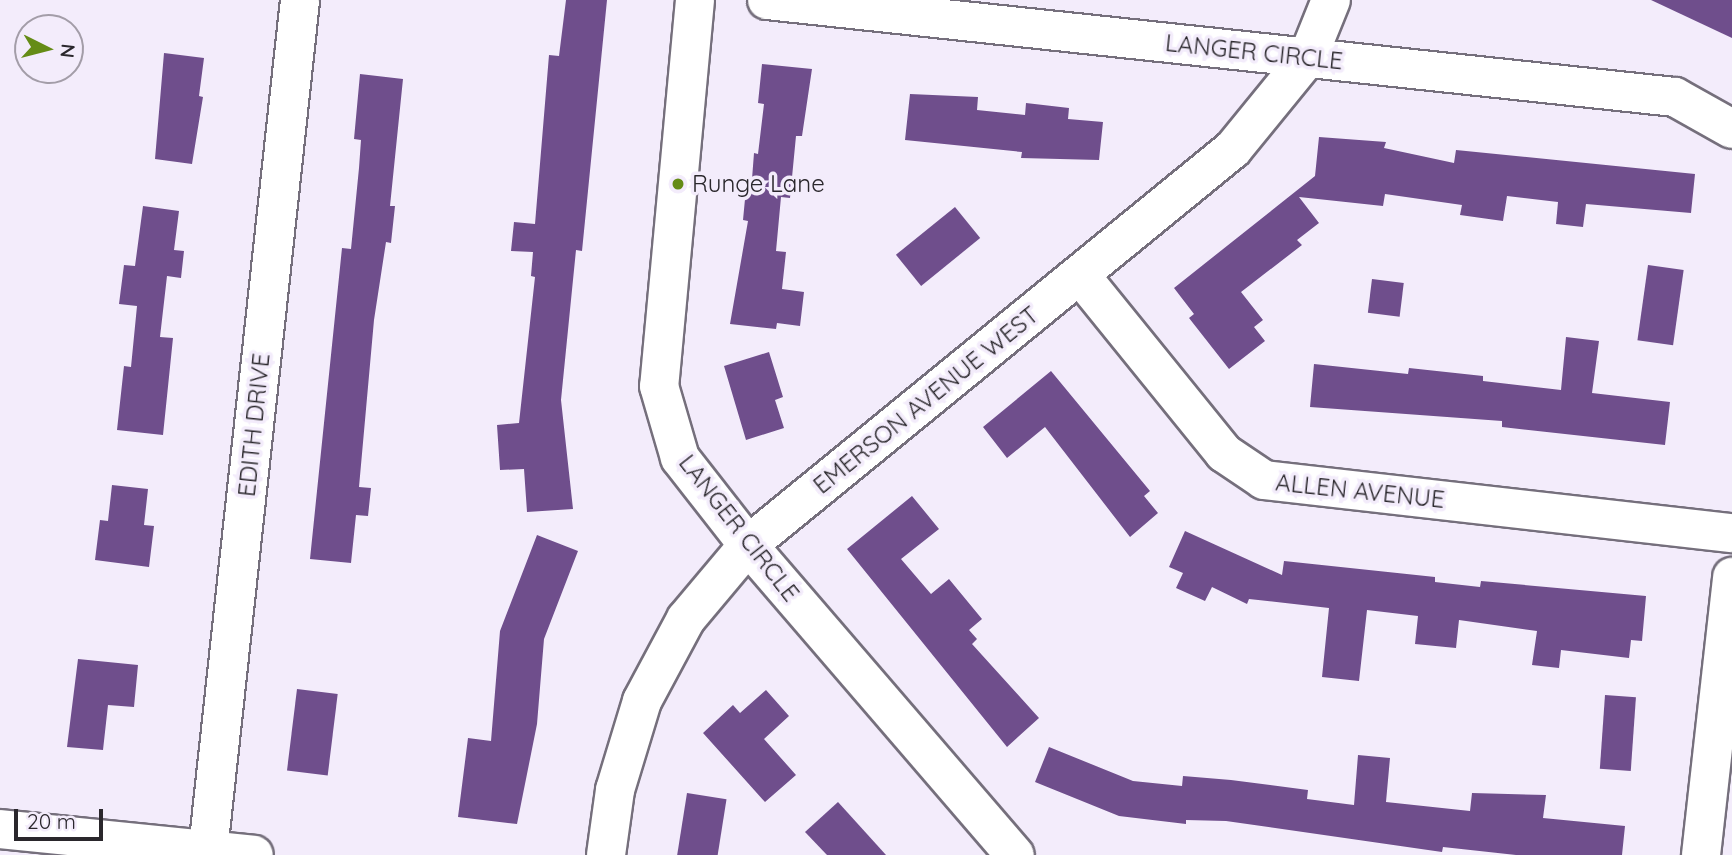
<!DOCTYPE html>
<style>
body{margin:0}
#map{position:relative;width:1732px;height:855px;overflow:hidden;background:#f3ecfb;font-family:Quicksand,sans-serif}
div>[style]{position:absolute}
.building>*{inset:0;background:#6f4e8c;transform-origin:0 0}
.roads{filter:drop-shadow(2px 0 #756f7c) drop-shadow(-2px 0 #756f7c) drop-shadow(0 2px #756f7c) drop-shadow(0 -2px #756f7c)}
.minor>*{height:38px;margin:-19px;padding:0 19px;transform-origin:19px;border-radius:19px;background:#fff}
.dots>*{width:19px;height:19px;translate:-50% -50%;box-sizing:border-box;border:4px solid #f3ecfb;border-radius:50%}
span{translate:-50% -50%;white-space:nowrap;text-align:center;line-height:1.15;-webkit-text-stroke:7px #f3ecfb;paint-order:stroke}
.street-label{font-size:24px;color:#2a272c}
.poi-label{font-size:24px;color:#2a272c}
.left{translate:0 -50%;text-align:left}
.north{position:absolute;left:14px;top:14px;width:70px;height:70px;box-sizing:border-box;background:#f3ecfb;border:2px solid #a39da8;border-radius:50%;rotate:96deg;font-size:19px;font-weight:700;line-height:28px;text-align:center;color:#2a272c}
.north::after{content:'';display:block;margin:auto;width:24px;height:32px;background:#658c16;clip-path:polygon(50% 0,100% 100%,50% 72%,0 100%)}
.scale{position:absolute;left:14px;top:809px;width:89px;height:32px;box-sizing:border-box;border:4px solid #2a272c;border-top:0;padding-left:9px;font-size:21px;line-height:24px;white-space:nowrap;color:#2a272c;-webkit-text-stroke:5px #f3ecfb;paint-order:stroke}
</style>
<div id="map">
<div class="building">
<i style="clip-path:polygon(566px 0,607px 0,582px 251px,576px 250px,561px 400px,573px 509px,527px 512px,524px 469px,500px 470px,497px 425px,519px 423px,535px 277px,531px 276px,533px 252px,511px 251px,514px 222px,535px 224px,549px 55px,559px 56px)"></i>
<i style="clip-path:polygon(1651px 0,1732px 0,1732px 38px)"></i>
<i style="clip-path:polygon(164px 53px,204px 58px,199px 96px,203px 97px,192px 164px,155px 159px)"></i>
<i style="clip-path:polygon(762px 64px,812px 69px,802px 136px,796px 136px,790px 198px,781px 197px,776px 251px,786px 252px,782px 289px,804px 292px,800px 326px,777px 323px,776px 329px,730px 324px,748px 221px,743px 220px,747px 178px,752px 179px,754px 153px,758px 154px,764px 104px,758px 103px)"></i>
<i style="clip-path:polygon(360px 74px,403px 79px,390px 206px,395px 206px,391px 243px,386px 242px,374px 320px,359px 487px,371px 488px,368px 516px,356px 515px,351px 563px,310px 559px,342px 248px,351px 249px,359px 168px,361px 140px,354px 139px)"></i>
<i style="clip-path:polygon(910px 94px,978px 97px,977px 110px,1025px 115px,1026px 103px,1069px 108px,1068px 119px,1103px 122px,1099px 160px,1021px 158px,1022px 152px,905px 140px)"></i>
<i style="clip-path:polygon(1319px 137px,1386px 142px,1384px 148px,1454px 163px,1456px 150px,1695px 174px,1691px 213px,1586px 204px,1583px 227px,1556px 224px,1558px 202px,1507px 196px,1503px 221px,1460px 215px,1462px 205px,1385px 194px,1383px 206px,1299px 197px,1319px 223px,1297px 240px,1302px 245px,1241px 292px,1263px 320px,1254px 327px,1265px 341px,1229px 369px,1189px 318px,1194px 314px,1174px 288px,1315px 176px)"></i>
<i style="clip-path:polygon(143px 206px,179px 211px,174px 250px,184px 251px,181px 278px,167px 276px,160px 337px,173px 338px,163px 435px,117px 430px,124px 366px,131px 367px,137px 306px,119px 304px,124px 265px,135px 266px)"></i>
<i style="left:955px;top:207px;width:40px;height:76px;rotate:51deg"></i>
<i style="left:1648px;top:265px;width:36px;height:76px;rotate:8deg"></i>
<i style="left:1372px;top:279px;width:32px;height:34px;rotate:7deg"></i>
<i style="clip-path:polygon(1566px 337px,1599px 341px,1592px 393px,1670px 402px,1665px 445px,1502px 427px,1502px 421px,1310px 407px,1314px 364px,1408px 374px,1409px 368px,1483px 376px,1483px 381px,1561px 390px)"></i>
<i style="clip-path:polygon(769px 352px,783px 397px,775px 400px,784px 428px,746px 440px,724px 366px)"></i>
<i style="clip-path:polygon(1051px 371px,1150px 491px,1144px 496px,1158px 513px,1130px 537px,1045px 427px,1007px 458px,983px 427px)"></i>
<i style="clip-path:polygon(112px 485px,148px 489px,144px 525px,154px 526px,149px 567px,95px 560px,100px 520px,108px 521px)"></i>
<i style="clip-path:polygon(912px 496px,939px 529px,901px 559px,931px 594px,949px 579px,982px 619px,969px 630px,977px 639px,972px 644px,1039px 718px,1007px 747px,847px 549px)"></i>
<i style="clip-path:polygon(1185px 531px,1282px 575px,1284px 561px,1435px 577px,1435px 582px,1480px 587px,1481px 581px,1646px 596px,1642px 641px,1631px 640px,1629px 658px,1561px 650px,1559px 668px,1532px 665px,1537px 631px,1459px 620px,1456px 648px,1415px 644px,1418px 616px,1367px 610px,1359px 681px,1322px 677px,1329px 608px,1249px 599px,1247px 604px,1212px 587px,1205px 601px,1176px 588px,1183px 573px,1169px 567px)"></i>
<i style="clip-path:polygon(537px 535px,578px 551px,544px 639px,537px 724px,517px 824px,458px 817px,468px 738px,491px 741px,500px 631px)"></i>
<i style="clip-path:polygon(78px 659px,138px 665px,134px 707px,108px 705px,103px 750px,67px 747px)"></i>
<i style="left:297px;top:689px;width:41px;height:82px;rotate:7deg"></i>
<i style="clip-path:polygon(766px 690px,789px 716px,764px 739px,796px 775px,765px 802px,703px 733px,733px 705px,740px 713px)"></i>
<i style="left:1605px;top:695px;width:31px;height:74px;rotate:4deg"></i>
<i style="clip-path:polygon(1049px 747px,1133px 781px,1182px 786px,1183px 776px,1231px 780px,1308px 790px,1307px 799px,1354px 805px,1358px 755px,1390px 758px,1386px 802px,1470px 811px,1472px 793px,1546px 795px,1543px 818px,1625px 826px,1622px 855px,1516px 855px,1443px 847px,1442px 852px,1226px 821px,1186px 820px,1186px 824px,1119px 816px,1035px 782px)"></i>
<i style="left:687px;top:793px;width:40px;height:63px;rotate:9deg"></i>
<i style="clip-path:polygon(838px 802px,886px 855px,827px 855px,805px 832px)"></i>
</div>
<div class="roads">
<div class="minor">
<i style="left:695px;top:0;width:388px;rotate:95.3deg"></i>
<i style="left:659px;top:386px;width:75px;rotate:73.7deg"></i>
<i style="left:680px;top:458px;width:110px;rotate:52deg"></i>
<i style="left:748px;top:545px;width:409px;rotate:49.3deg"></i>
<i style="left:767px;top:0;width:913px;rotate:6.1deg"></i>
<i style="left:1675px;top:97px;width:65px;rotate:29.3deg"></i>
<i style="left:1080px;top:275px;width:229px;rotate:51deg"></i>
<i style="left:1224px;top:453px;width:48px;rotate:34deg"></i>
<i style="left:1264px;top:480px;width:471px;rotate:6.5deg"></i>
<i style="left:0;top:829px;width:255px;rotate:5.8deg"></i>
<i style="left:208px;top:850px;width:855px;rotate:-83.82deg"></i>
<i style="left:606px;top:855px;width:66px;rotate:-82.1deg"></i>
<i style="left:615px;top:790px;width:93px;rotate:-73.1deg"></i>
<i style="left:642px;top:701px;width:93px;rotate:-61.8deg"></i>
<i style="left:686px;top:619px;width:97px;rotate:-50deg"></i>
<i style="left:748px;top:545px;width:626px;rotate:-39.23deg"></i>
<i style="left:1233px;top:149px;width:119px;rotate:-50.8deg"></i>
<i style="left:1308px;top:57px;width:61px;rotate:-68deg"></i>
<i style="left:1701px;top:855px;width:280px;rotate:-83.6deg"></i>
</div>
</div>
<div class="dots">
<i style="left:678px;top:184px;background:#658c16"></i>
</div>
<div class="street-label">
<span style="left:1254px;top:52px;rotate:6deg">LANGER CIRCLE</span>
<span style="left:926px;top:400px;rotate:-39deg">EMERSON AVENUE WEST</span>
<span style="left:254px;top:425px;rotate:-84deg">EDITH DRIVE</span>
<span style="left:1360px;top:491px;rotate:6deg">ALLEN AVENUE</span>
<span style="left:739px;top:528px;rotate:52deg">LANGER CIRCLE</span>
</div>
<div class="poi-label">
<span class="left" style="left:692px;top:184px">Runge Lane</span>
</div>
<div class="north">N</div>
<div class="scale">20 m</div>
</div>
